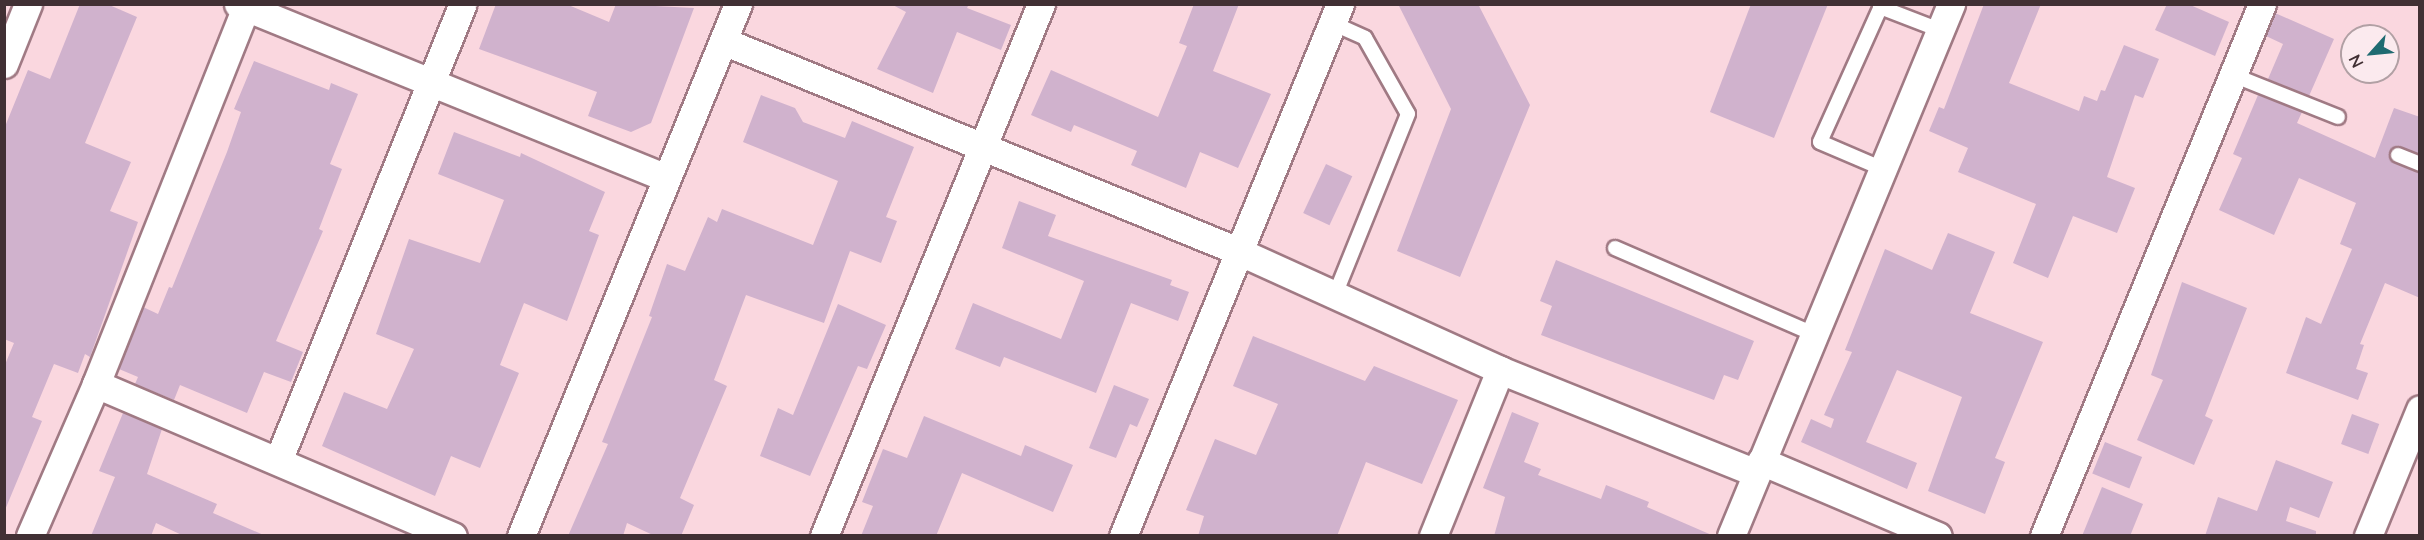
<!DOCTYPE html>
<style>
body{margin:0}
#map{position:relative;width:2424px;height:540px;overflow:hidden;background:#fad7df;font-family:Lato,sans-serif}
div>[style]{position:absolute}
.building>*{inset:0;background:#d0b2cd;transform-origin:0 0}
.roads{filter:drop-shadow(2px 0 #a07a84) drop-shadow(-2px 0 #a07a84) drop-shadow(0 2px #a07a84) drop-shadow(0 -2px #a07a84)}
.service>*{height:14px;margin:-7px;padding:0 7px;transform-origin:7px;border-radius:7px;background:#fff}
.minor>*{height:27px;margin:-13.5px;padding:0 13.5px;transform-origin:13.5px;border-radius:13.5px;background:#fff}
span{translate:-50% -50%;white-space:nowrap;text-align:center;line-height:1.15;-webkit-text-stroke:5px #fbeaee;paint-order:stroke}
.frame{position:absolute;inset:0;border:6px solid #413034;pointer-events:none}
.north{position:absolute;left:2340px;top:24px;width:60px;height:60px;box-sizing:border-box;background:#fbeaee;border:2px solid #b1a0a4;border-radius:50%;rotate:243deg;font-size:16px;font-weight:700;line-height:24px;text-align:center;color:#413034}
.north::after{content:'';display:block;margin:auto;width:21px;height:27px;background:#1f6b71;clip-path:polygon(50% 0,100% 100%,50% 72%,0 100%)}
</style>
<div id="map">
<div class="building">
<i style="clip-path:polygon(80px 4px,107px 4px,137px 17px,85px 143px,131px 162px,110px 211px,138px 222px,90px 357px,85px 354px,78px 373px,54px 364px,32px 417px,42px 421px,5px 510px,4px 367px,14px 343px,4px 339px,4px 129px,28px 70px,50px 79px)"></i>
<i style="clip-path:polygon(496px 4px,566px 4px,609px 22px,616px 4px,694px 8px,651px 123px,631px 132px,588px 116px,597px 92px,479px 49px)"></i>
<i style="clip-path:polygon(891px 4px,969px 4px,967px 8px,1011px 25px,1001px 50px,957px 32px,933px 93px,877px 69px,906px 12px)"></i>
<i style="clip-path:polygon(1194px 4px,1239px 4px,1213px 71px,1271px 94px,1238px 168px,1200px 152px,1186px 188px,1131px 165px,1137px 151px,1074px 125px,1071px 132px,1031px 115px,1051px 70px,1158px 117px,1187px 46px,1179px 43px)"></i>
<i style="clip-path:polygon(1398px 4px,1478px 4px,1530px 105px,1460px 277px,1397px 251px,1451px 109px)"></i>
<i style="clip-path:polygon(1751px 4px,1828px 4px,1774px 138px,1710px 112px)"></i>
<i style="clip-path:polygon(1984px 4px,2041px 4px,2009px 83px,2079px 111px,2084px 96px,2097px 101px,2101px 90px,2105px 91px,2124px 45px,2159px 59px,2143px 98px,2135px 95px,2107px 177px,2135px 188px,2117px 233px,2073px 216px,2048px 278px,2013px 263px,2036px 204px,1958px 172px,1968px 148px,1929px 131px,1939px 107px,1944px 109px)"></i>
<i style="clip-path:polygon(2167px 4px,2188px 4px,2229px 22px,2215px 56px,2155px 30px)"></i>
<i style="clip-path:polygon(2275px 13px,2334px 39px,2309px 96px,2268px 79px,2283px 44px,2266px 36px)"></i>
<i style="clip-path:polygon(254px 61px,329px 90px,331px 83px,358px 94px,330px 164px,342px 169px,319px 229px,323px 231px,276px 341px,303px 352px,291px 382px,264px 372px,247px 413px,180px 385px,174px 400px,135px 384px,138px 377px,119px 369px,143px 307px,158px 314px,169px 287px,172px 288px,227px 152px,241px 112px,234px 109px)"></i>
<i style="clip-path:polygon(761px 95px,795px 108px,803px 122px,845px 138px,852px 121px,914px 147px,886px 217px,897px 221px,881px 263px,850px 251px,824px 323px,746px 295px,714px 380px,727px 386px,680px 498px,694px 505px,681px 536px,655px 536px,627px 523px,623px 536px,568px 536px,608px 444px,602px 442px,652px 317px,649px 316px,667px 264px,685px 271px,708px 217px,717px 222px,722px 209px,813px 245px,838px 181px,743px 142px)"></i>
<i style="clip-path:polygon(2258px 95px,2302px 112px,2297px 123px,2375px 158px,2394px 108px,2420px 117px,2420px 154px,2397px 146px,2389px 156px,2395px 163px,2420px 173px,2420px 298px,2385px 283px,2360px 344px,2364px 345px,2356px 369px,2368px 373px,2358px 400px,2286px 373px,2306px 317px,2321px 324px,2352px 249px,2340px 244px,2356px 203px,2299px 178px,2274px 235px,2219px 210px,2242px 158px,2233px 154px)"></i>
<i style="clip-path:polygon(454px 132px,520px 157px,521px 153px,605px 192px,589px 231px,599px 235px,567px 321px,524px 303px,500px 365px,519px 373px,480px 468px,451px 456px,435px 496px,322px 446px,344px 392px,387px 409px,414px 349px,376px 334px,409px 239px,480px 263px,504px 200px,438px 174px)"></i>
<i style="left:1326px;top:164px;width:29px;height:54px;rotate:25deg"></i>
<i style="clip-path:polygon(1019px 201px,1056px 215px,1048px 236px,1172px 280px,1170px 285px,1189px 292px,1178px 321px,1131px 303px,1096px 393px,1004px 357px,1000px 367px,955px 349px,973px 303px,1061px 339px,1084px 281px,1002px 248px)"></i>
<i style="clip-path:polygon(1948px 233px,1995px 252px,1970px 313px,2043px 342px,1995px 458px,2005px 462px,1985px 514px,1928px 491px,1962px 397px,1897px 370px,1866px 442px,1917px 463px,1907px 489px,1801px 442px,1811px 419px,1831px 428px,1834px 419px,1824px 415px,1852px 352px,1845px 350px,1885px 249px,1932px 270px)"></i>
<i style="clip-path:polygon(1556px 260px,1754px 341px,1738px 380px,1724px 375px,1714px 400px,1541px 335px,1552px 306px,1540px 301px)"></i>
<i style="clip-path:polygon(2182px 282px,2247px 308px,2205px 416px,2213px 420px,2194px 465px,2137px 440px,2163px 380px,2151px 375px)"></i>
<i style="clip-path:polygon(838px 304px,886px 325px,867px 369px,858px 366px,810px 476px,760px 456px,778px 408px,793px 415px)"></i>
<i style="clip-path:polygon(1253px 336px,1365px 381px,1374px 366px,1458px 400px,1422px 484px,1366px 462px,1337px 536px,1198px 536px,1204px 516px,1186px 510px,1215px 439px,1256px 455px,1278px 404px,1233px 386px)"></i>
<i style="clip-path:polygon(1114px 385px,1149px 399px,1137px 427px,1130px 424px,1116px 458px,1089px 448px)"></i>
<i style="clip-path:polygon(1512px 412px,1539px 423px,1524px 462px,1541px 469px,1538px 475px,1601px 499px,1606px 485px,1649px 502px,1647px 507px,1714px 536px,1494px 536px,1505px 497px,1483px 488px)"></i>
<i style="clip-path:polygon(123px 413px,162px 429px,147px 474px,217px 504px,213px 513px,266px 536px,184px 536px,156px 523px,151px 536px,91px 536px,115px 477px,99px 471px)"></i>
<i style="left:2352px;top:414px;width:29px;height:32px;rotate:20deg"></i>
<i style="clip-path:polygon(924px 416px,1021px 456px,1025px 445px,1073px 465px,1053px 512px,962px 473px,936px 536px,861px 536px,873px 506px,862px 502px,883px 449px,907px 458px)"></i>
<i style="left:2105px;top:442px;width:40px;height:34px;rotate:22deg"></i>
<i style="clip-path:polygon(2276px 460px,2333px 482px,2319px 518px,2290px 507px,2286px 521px,2316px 531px,2316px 536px,2205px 536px,2218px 497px,2257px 511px)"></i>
<i style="clip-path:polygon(2102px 487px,2143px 504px,2130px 536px,2082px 536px)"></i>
</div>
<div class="roads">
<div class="service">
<i style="left:1882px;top:4px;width:151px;rotate:114.2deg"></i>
<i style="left:1820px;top:142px;width:69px;rotate:23.2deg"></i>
<i style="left:1880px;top:7px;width:64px;rotate:21deg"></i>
<i style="left:1332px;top:23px;width:36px;rotate:24deg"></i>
<i style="left:1365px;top:38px;width:87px;rotate:60.5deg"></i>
<i style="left:1408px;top:114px;width:195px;rotate:112deg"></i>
<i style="left:2233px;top:75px;width:113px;rotate:21.8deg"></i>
<i style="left:2398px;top:155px;width:24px;rotate:22deg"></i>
<i style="left:1615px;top:248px;width:217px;rotate:23.4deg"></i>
</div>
<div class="minor">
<i style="left:238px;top:4px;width:461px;rotate:22.1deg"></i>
<i style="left:723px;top:41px;width:556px;rotate:22.18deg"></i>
<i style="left:1238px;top:251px;width:288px;rotate:24.4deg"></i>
<i style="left:1500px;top:370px;width:276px;rotate:21.9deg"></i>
<i style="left:4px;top:64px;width:65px;rotate:-68.2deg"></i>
<i style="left:96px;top:384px;width:388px;rotate:23.1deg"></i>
<i style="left:278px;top:461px;width:493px;rotate:-68deg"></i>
<i style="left:1761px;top:461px;width:192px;rotate:23deg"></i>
<i style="left:30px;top:536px;width:166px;rotate:-66.5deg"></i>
<i style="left:96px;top:384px;width:409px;rotate:-68.3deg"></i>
<i style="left:521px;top:536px;width:575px;rotate:-67.81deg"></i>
<i style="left:824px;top:536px;width:575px;rotate:-67.81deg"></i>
<i style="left:1123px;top:536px;width:575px;rotate:-67.81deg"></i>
<i style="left:1433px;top:536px;width:179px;rotate:-68deg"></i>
<i style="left:1731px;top:536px;width:576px;rotate:-67.53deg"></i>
<i style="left:2044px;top:536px;width:575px;rotate:-67.72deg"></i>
<i style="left:2368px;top:536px;width:137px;rotate:-67.7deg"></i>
</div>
</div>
<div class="frame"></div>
<div class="north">N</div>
</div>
